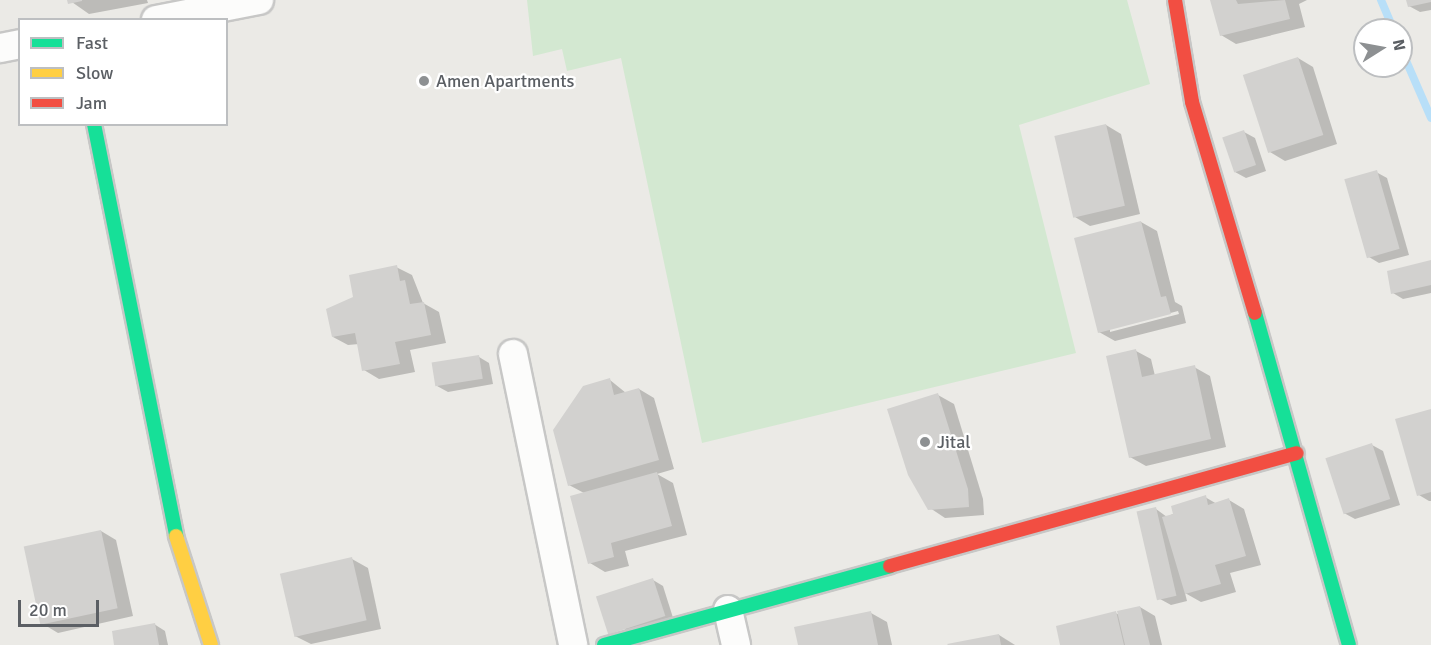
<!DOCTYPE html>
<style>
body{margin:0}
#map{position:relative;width:1431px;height:645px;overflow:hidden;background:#ebeae6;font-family:Signika,sans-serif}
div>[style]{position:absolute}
.green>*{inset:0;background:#d3e8d1}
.shadow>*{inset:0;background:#0003}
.stream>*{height:8px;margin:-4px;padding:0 4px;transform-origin:4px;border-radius:4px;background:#b8dff8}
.building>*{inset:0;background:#d2d1cf;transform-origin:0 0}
.roads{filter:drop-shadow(2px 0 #c7c7c6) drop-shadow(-2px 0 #c7c7c6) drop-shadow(0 2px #c7c7c6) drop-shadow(0 -2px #c7c7c6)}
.street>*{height:28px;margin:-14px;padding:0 14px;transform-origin:14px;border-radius:14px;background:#fcfcfb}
.fast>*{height:14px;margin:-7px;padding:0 7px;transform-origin:7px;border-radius:7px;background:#16e098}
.slow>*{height:14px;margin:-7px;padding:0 7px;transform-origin:7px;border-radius:7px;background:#ffcf43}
.jam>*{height:14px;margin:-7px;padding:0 7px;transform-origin:7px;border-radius:7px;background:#f24e42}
.dots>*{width:16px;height:16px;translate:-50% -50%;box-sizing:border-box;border:3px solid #fff;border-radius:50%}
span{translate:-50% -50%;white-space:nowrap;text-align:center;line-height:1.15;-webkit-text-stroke:4.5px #fff;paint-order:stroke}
.poi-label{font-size:18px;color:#5b5f64}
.left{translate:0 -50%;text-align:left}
.legend{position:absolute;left:18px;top:18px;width:210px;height:108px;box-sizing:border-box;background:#fff;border:2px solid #bdbfc1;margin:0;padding:8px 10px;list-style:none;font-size:18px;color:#5b5f64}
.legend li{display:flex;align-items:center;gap:12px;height:30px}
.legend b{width:30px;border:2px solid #bdbfc1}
.north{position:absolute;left:1353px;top:18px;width:60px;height:60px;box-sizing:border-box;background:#fff;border:2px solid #bdbfc1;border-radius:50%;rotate:79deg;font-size:16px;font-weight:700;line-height:24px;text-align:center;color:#5b5f64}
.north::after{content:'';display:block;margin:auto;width:21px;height:27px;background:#8d9092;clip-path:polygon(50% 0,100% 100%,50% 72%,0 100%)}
.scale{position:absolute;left:18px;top:600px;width:81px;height:27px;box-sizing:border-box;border:3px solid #5b5f64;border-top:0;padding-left:8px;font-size:18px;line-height:21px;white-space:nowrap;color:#5b5f64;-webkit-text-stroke:4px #fff;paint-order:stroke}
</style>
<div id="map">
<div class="green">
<i style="clip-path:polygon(527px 0,1127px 0,1150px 84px,1019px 125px,1076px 353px,702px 443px,621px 58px,567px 71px,562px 49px,533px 56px)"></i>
</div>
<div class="shadow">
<i style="clip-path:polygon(69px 0,147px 0,148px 3px,89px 14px)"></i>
<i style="clip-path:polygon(1211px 0,1307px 0,1299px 4px,1305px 27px,1236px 44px,1221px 35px)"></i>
<i style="clip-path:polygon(1408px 0,1431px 0,1431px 10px,1420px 12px,1409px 6px)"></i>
<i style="clip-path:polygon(1298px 58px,1313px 67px,1337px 144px,1285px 161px,1270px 152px)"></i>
<i style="clip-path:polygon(1106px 125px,1121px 134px,1140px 214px,1090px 226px,1075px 217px)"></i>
<i style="clip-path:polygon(1244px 132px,1255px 138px,1266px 171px,1246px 178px,1235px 172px)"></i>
<i style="clip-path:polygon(1376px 172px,1387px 178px,1409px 255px,1379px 263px,1369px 257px)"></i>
<i style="clip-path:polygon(evenodd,1141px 222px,1157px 231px,1175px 302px,1182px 306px,1186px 323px,1115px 341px,1099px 332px,1141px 222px,1178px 311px,1179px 314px,1110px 332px,1110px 329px,1178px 311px)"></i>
<i style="clip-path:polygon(1431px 262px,1431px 293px,1403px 299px,1393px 293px)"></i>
<i style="clip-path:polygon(396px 267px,412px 275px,423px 303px,439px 312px,446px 343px,410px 350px,415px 372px,379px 379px,364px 370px,359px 344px,348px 345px,333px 337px,355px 298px)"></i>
<i style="clip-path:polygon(1136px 351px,1151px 359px,1155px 376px,1194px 367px,1210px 376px,1226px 447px,1146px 466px,1130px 457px)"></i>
<i style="clip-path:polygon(479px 357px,489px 363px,493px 384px,448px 392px,437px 386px)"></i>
<i style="clip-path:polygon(610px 380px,626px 393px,639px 389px,654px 398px,674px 469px,657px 474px,673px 483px,687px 535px,625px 551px,629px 566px,605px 572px,590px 563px,584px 493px,569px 485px)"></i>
<i style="clip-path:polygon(938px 395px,954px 404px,983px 499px,984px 515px,945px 518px,930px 508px)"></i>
<i style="clip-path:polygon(1431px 410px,1431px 501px,1429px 501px,1419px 495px)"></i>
<i style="clip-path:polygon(1372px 445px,1383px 451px,1400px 505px,1355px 519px,1344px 513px)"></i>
<i style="clip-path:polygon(1205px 497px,1217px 504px,1229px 500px,1244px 509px,1261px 565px,1230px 573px,1236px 592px,1201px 602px,1185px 593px,1187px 601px,1171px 605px,1160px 599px,1156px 509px,1167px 517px)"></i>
<i style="clip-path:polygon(101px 531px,116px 540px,133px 616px,58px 633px,43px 624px)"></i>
<i style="clip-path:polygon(352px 559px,368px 568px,381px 629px,311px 644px,295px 636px)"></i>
<i style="clip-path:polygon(653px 580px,663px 586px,674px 621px,620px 638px)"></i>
<i style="clip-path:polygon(1140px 607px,1155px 616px,1162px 645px,1062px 645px,1115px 613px,1120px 615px)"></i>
<i style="clip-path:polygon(871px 613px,887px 622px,892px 645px,800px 645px)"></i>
<i style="clip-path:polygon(154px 624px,165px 631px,168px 645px,116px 645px)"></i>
<i style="clip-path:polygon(999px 635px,1015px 645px,950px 645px)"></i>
</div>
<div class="stream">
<i style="left:1381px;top:0;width:33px;rotate:67deg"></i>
<i style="left:1401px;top:49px;width:75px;rotate:66.5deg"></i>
</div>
<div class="building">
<i style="clip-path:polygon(67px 0,82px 0,82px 1px,68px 4px)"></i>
<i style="clip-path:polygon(1210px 0,1236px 0,1238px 4px,1285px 0,1290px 19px,1220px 36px)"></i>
<i style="clip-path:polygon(1406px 0,1431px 0,1431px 2px,1408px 7px)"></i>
<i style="left:1298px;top:57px;width:82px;height:58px;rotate:72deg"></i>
<i style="left:1106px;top:124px;width:84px;height:53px;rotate:77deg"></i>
<i style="left:1244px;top:130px;width:37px;height:23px;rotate:71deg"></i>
<i style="left:1377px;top:170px;width:82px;height:34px;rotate:74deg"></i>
<i style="clip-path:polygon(1141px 221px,1161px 297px,1166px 296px,1171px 314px,1098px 333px,1074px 238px)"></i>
<i style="clip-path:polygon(1431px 260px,1431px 285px,1391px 294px,1387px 271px)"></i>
<i style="clip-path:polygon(397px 265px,400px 281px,405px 280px,410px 304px,424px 302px,431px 335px,395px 342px,400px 364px,362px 371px,355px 333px,332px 337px,326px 309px,353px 297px,349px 275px)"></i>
<i style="clip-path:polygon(1136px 349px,1142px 377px,1195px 365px,1211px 439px,1129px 458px,1106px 356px)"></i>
<i style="left:479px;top:355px;width:24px;height:48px;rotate:81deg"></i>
<i style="clip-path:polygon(610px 378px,614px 395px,639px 388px,659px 460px,568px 486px,553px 430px,583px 386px)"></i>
<i style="clip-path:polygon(938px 393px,968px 489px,969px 507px,928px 510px,908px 475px,887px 409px)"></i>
<i style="clip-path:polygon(1431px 409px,1431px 492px,1417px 496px,1395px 419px)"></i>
<i style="left:1372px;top:443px;width:59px;height:49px;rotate:72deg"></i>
<i style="clip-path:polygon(657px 472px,672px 526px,611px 543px,614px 557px,588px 564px,570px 496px)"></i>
<i style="clip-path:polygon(1206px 495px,1208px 505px,1229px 498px,1246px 556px,1215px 565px,1221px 584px,1185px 594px,1162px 517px,1173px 514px,1171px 506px)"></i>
<i style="left:1156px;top:507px;width:91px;height:20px;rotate:77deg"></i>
<i style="left:101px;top:530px;width:80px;height:79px;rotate:78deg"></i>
<i style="left:352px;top:557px;width:65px;height:74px;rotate:77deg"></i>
<i style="left:653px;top:578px;width:40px;height:60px;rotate:72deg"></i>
<i style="clip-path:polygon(1140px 606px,1150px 645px,1125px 645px,1117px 611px)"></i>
<i style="clip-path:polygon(871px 611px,878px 645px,798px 645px,794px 627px)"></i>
<i style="clip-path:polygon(1116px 611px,1124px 645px,1060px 645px,1056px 626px)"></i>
<i style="clip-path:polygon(155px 623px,159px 645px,114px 645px,112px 631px)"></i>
<i style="clip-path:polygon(999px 634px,1001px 645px,948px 645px,947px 644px)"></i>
</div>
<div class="roads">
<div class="street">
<i style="left:156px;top:20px;width:105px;rotate:-11deg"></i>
<i style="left:0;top:48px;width:20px;rotate:-11deg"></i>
<i style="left:513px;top:354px;width:297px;rotate:78.3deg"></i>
<i style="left:728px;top:610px;width:36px;rotate:77deg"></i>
</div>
<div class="fast">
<i style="left:94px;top:124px;width:420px;rotate:78.7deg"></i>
<i style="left:1255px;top:313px;width:345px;rotate:74.2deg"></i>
<i style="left:604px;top:645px;width:297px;rotate:-15.4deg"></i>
</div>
<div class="slow">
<i style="left:176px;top:536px;width:114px;rotate:72.2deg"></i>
</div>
<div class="jam">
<i style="left:1175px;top:0;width:103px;rotate:80.5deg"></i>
<i style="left:1192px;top:102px;width:220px;rotate:73.4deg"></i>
<i style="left:890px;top:566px;width:422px;rotate:-15.5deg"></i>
</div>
</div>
<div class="dots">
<i style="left:424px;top:81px;background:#8d9092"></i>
<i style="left:925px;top:442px;background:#8d9092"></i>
</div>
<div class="poi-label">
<span class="left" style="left:436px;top:81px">Amen Apartments</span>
<span class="left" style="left:937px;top:442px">Jital</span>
</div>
<ul class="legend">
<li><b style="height:8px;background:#16e098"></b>Fast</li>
<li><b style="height:8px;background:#ffcf43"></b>Slow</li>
<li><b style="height:8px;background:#f24e42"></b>Jam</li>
</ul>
<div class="north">N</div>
<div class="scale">20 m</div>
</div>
